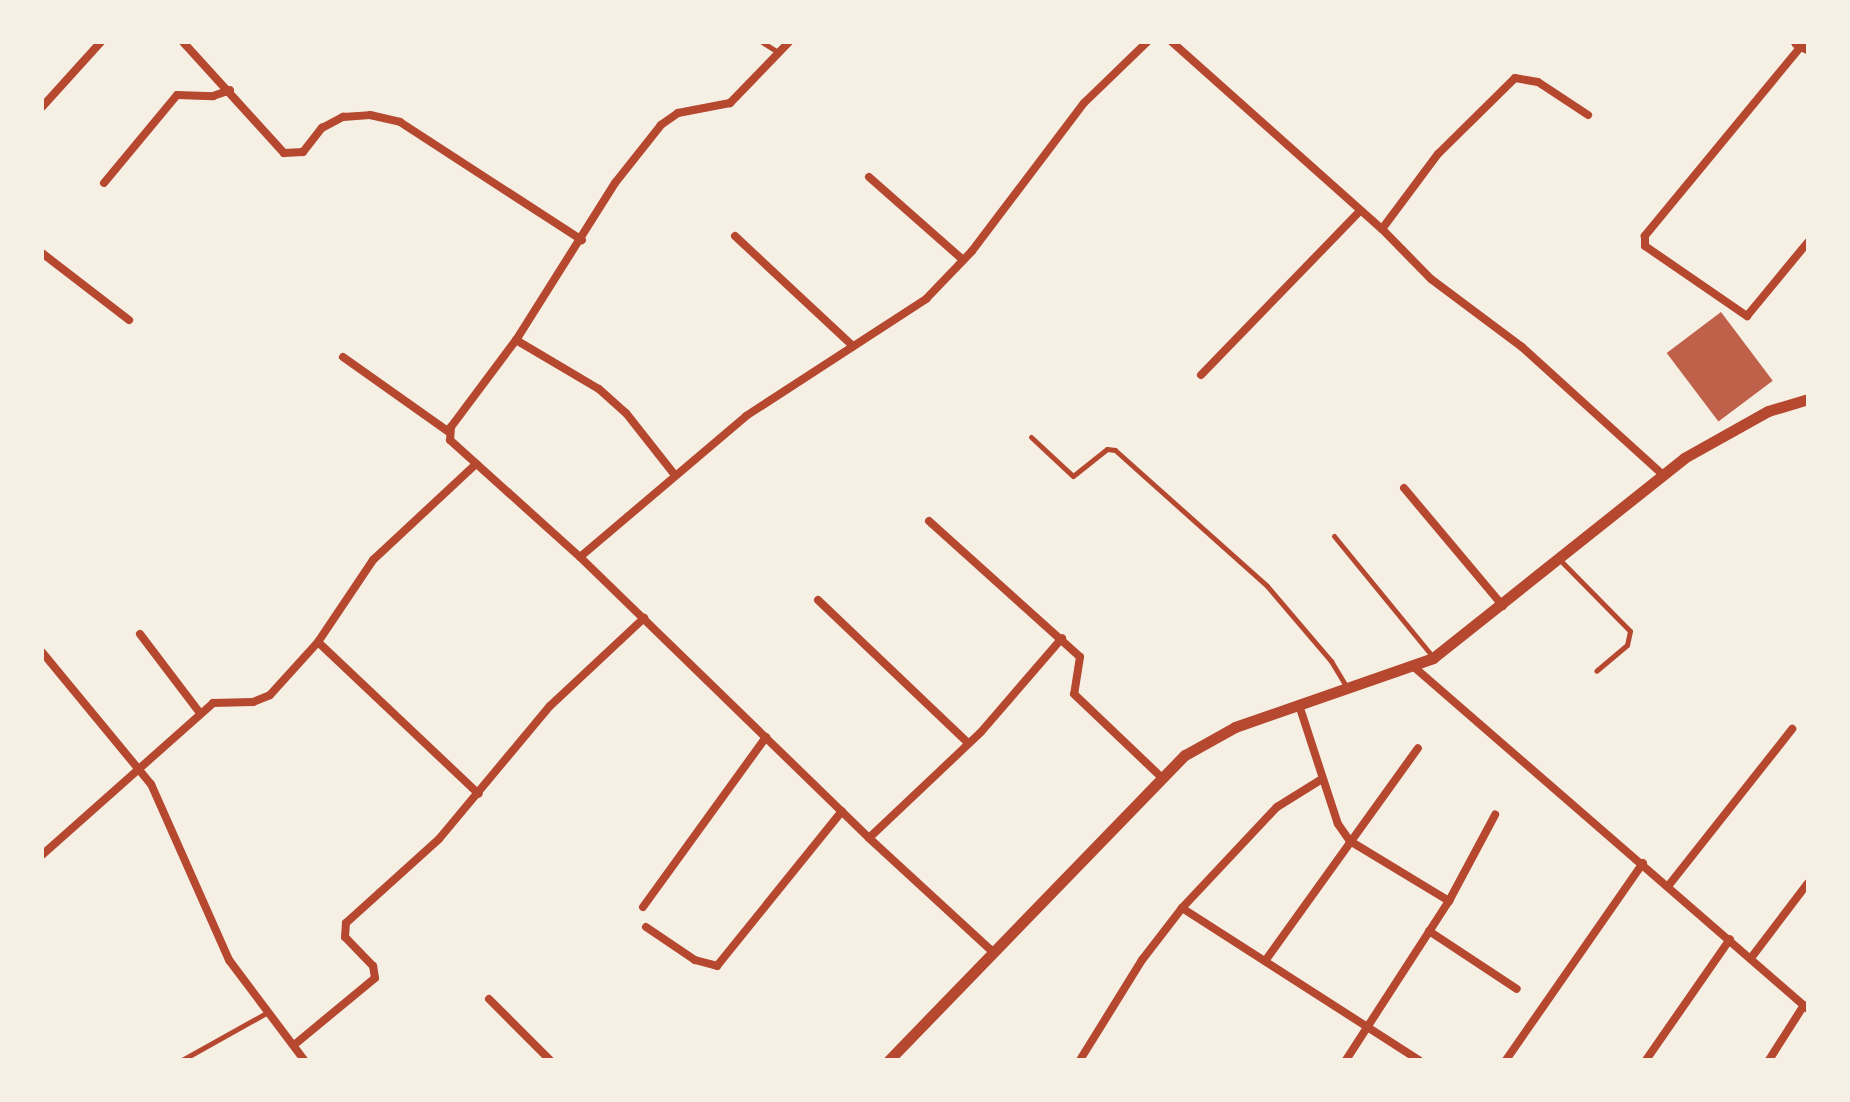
<!DOCTYPE html>
<style>
body{margin:0}
#map{position:relative;width:1850px;height:1102px;overflow:hidden;background:#f6efe4;font-family:Quicksand,sans-serif}
div>[style]{position:absolute}
.building>*{inset:0;background:#bf614a;transform-origin:0 0}
.service>*{height:5px;margin:-2.5px;padding:0 2.5px;transform-origin:2.5px;border-radius:2.5px;background:#b5482f}
.minor>*{height:8px;margin:-4px;padding:0 4px;transform-origin:4px;border-radius:4px;background:#b5482f}
.tertiary>*{height:11px;margin:-5.5px;padding:0 5.5px;transform-origin:5.5px;border-radius:5.5px;background:#b5482f}
.primary>*{height:14px;margin:-7px;padding:0 7px;transform-origin:7px;border-radius:7px;background:#b5482f}
span{translate:-50% -50%;white-space:nowrap;text-align:center;line-height:1.15;-webkit-text-stroke:6px #f6efe4;paint-order:stroke}
.frame{position:absolute;inset:0;border:44px solid #f6efe4;pointer-events:none}
</style>
<div id="map">
<div class="building">
<i style="left:1721px;top:312px;width:86px;height:68px;rotate:53deg"></i>
</div>
<div class="service">
<i style="left:762px;top:42px;width:19px;rotate:32deg"></i>
<i style="left:1031px;top:437px;width:57px;rotate:42.9deg"></i>
<i style="left:1073px;top:476px;width:43px;rotate:-38.5deg"></i>
<i style="left:1107px;top:449px;width:8px;rotate:7deg"></i>
<i style="left:1115px;top:450px;width:204px;rotate:41.8deg"></i>
<i style="left:1267px;top:586px;width:99px;rotate:49.5deg"></i>
<i style="left:1331px;top:661px;width:33px;rotate:59deg"></i>
<i style="left:1334px;top:536px;width:156px;rotate:50.7deg"></i>
<i style="left:1561px;top:561px;width:98px;rotate:45.4deg"></i>
<i style="left:1630px;top:631px;width:14px;rotate:102deg"></i>
<i style="left:1627px;top:645px;width:40px;rotate:140deg"></i>
<i style="left:182px;top:1060px;width:98px;rotate:-29.2deg"></i>
</div>
<div class="minor">
<i style="left:183px;top:42px;width:150px;rotate:47.7deg"></i>
<i style="left:284px;top:153px;width:19px;rotate:-3deg"></i>
<i style="left:303px;top:152px;width:31px;rotate:-52deg"></i>
<i style="left:322px;top:128px;width:24px;rotate:-28deg"></i>
<i style="left:343px;top:117px;width:27px;rotate:-4deg"></i>
<i style="left:370px;top:115px;width:31px;rotate:13deg"></i>
<i style="left:400px;top:122px;width:217px;rotate:33deg"></i>
<i style="left:789px;top:42px;width:85px;rotate:134deg"></i>
<i style="left:730px;top:103px;width:53px;rotate:169.1deg"></i>
<i style="left:678px;top:113px;width:21px;rotate:145deg"></i>
<i style="left:661px;top:125px;width:74px;rotate:128.4deg"></i>
<i style="left:615px;top:183px;width:186px;rotate:122.2deg"></i>
<i style="left:516px;top:340px;width:109px;rotate:126.8deg"></i>
<i style="left:451px;top:427px;width:13px;rotate:94deg"></i>
<i style="left:450px;top:440px;width:175px;rotate:42deg"></i>
<i style="left:580px;top:557px;width:403px;rotate:44.2deg"></i>
<i style="left:869px;top:838px;width:168px;rotate:42.6deg"></i>
<i style="left:1172px;top:42px;width:281px;rotate:41.7deg"></i>
<i style="left:1382px;top:229px;width:70px;rotate:45.6deg"></i>
<i style="left:1431px;top:279px;width:114px;rotate:36.8deg"></i>
<i style="left:1522px;top:347px;width:190px;rotate:42.2deg"></i>
<i style="left:1803px;top:44px;width:249px;rotate:129.5deg"></i>
<i style="left:1645px;top:236px;width:10px;rotate:90deg"></i>
<i style="left:1645px;top:246px;width:124px;rotate:34.5deg"></i>
<i style="left:1747px;top:316px;width:96px;rotate:-50.5deg"></i>
<i style="left:42px;top:107px;width:88px;rotate:-47.8deg"></i>
<i style="left:869px;top:177px;width:125px;rotate:41.4deg"></i>
<i style="left:104px;top:183px;width:114px;rotate:-50.3deg"></i>
<i style="left:177px;top:95px;width:36px;rotate:2deg"></i>
<i style="left:213px;top:96px;width:18px;rotate:-19deg"></i>
<i style="left:1382px;top:229px;width:94px;rotate:-53.3deg"></i>
<i style="left:1438px;top:154px;width:108px;rotate:-44.6deg"></i>
<i style="left:1515px;top:78px;width:23px;rotate:10deg"></i>
<i style="left:1538px;top:82px;width:60px;rotate:33.4deg"></i>
<i style="left:735px;top:236px;width:161px;rotate:43deg"></i>
<i style="left:42px;top:253px;width:110px;rotate:37.6deg"></i>
<i style="left:516px;top:340px;width:96px;rotate:30.6deg"></i>
<i style="left:599px;top:389px;width:36px;rotate:42deg"></i>
<i style="left:626px;top:413px;width:78px;rotate:51.8deg"></i>
<i style="left:343px;top:357px;width:130px;rotate:35.3deg"></i>
<i style="left:1201px;top:375px;width:228px;rotate:-45.9deg"></i>
<i style="left:1404px;top:488px;width:154px;rotate:50deg"></i>
<i style="left:929px;top:521px;width:203px;rotate:42deg"></i>
<i style="left:1080px;top:657px;width:37px;rotate:99deg"></i>
<i style="left:1074px;top:694px;width:119px;rotate:43.6deg"></i>
<i style="left:580px;top:557px;width:218px;rotate:-40.3deg"></i>
<i style="left:746px;top:416px;width:215px;rotate:-33deg"></i>
<i style="left:926px;top:299px;width:66px;rotate:-46.2deg"></i>
<i style="left:972px;top:251px;width:186px;rotate:-52.9deg"></i>
<i style="left:1084px;top:103px;width:88px;rotate:-44.1deg"></i>
<i style="left:818px;top:600px;width:206px;rotate:43.6deg"></i>
<i style="left:140px;top:634px;width:99px;rotate:52.8deg"></i>
<i style="left:318px;top:642px;width:221px;rotate:43.4deg"></i>
<i style="left:42px;top:652px;width:171px;rotate:50.5deg"></i>
<i style="left:151px;top:784px;width:193px;rotate:66.1deg"></i>
<i style="left:229px;top:960px;width:125px;rotate:53.1deg"></i>
<i style="left:1414px;top:667px;width:522px;rotate:40.96deg"></i>
<i style="left:1299px;top:705px;width:125px;rotate:71.9deg"></i>
<i style="left:1338px;top:824px;width:21px;rotate:55deg"></i>
<i style="left:1350px;top:841px;width:116px;rotate:31.2deg"></i>
<i style="left:869px;top:838px;width:154px;rotate:-43.4deg"></i>
<i style="left:981px;top:732px;width:124px;rotate:-49.2deg"></i>
<i style="left:42px;top:855px;width:229px;rotate:-41.6deg"></i>
<i style="left:213px;top:703px;width:40px;rotate:-1.4deg"></i>
<i style="left:253px;top:702px;width:18px;rotate:-22deg"></i>
<i style="left:270px;top:695px;width:72px;rotate:-47.8deg"></i>
<i style="left:318px;top:642px;width:99px;rotate:-56.1deg"></i>
<i style="left:373px;top:560px;width:141px;rotate:-43deg"></i>
<i style="left:1669px;top:885px;width:199px;rotate:-51.7deg"></i>
<i style="left:643px;top:907px;width:210px;rotate:-54.1deg"></i>
<i style="left:1182px;top:908px;width:282px;rotate:32.7deg"></i>
<i style="left:646px;top:927px;width:59px;rotate:34deg"></i>
<i style="left:695px;top:960px;width:23px;rotate:15deg"></i>
<i style="left:717px;top:966px;width:199px;rotate:-51.1deg"></i>
<i style="left:1429px;top:931px;width:105px;rotate:33.4deg"></i>
<i style="left:1751px;top:958px;width:94px;rotate:-52.8deg"></i>
<i style="left:1265px;top:961px;width:262px;rotate:-54.3deg"></i>
<i style="left:489px;top:999px;width:86px;rotate:45deg"></i>
<i style="left:294px;top:1045px;width:105px;rotate:-39.6deg"></i>
<i style="left:375px;top:978px;width:12px;rotate:-99deg"></i>
<i style="left:373px;top:966px;width:40px;rotate:-134deg"></i>
<i style="left:345px;top:937px;width:14px;rotate:-86deg"></i>
<i style="left:346px;top:923px;width:125px;rotate:-42.1deg"></i>
<i style="left:439px;top:839px;width:173px;rotate:-50.2deg"></i>
<i style="left:550px;top:706px;width:129px;rotate:-43.1deg"></i>
<i style="left:1080px;top:1060px;width:118px;rotate:-58.2deg"></i>
<i style="left:1142px;top:960px;width:66px;rotate:-52.4deg"></i>
<i style="left:1182px;top:908px;width:139px;rotate:-46.8deg"></i>
<i style="left:1277px;top:807px;width:53px;rotate:-31.9deg"></i>
<i style="left:1346px;top:1060px;width:189px;rotate:-57.1deg"></i>
<i style="left:1449px;top:901px;width:98px;rotate:-61.9deg"></i>
<i style="left:1506px;top:1060px;width:240px;rotate:-55.2deg"></i>
<i style="left:1646px;top:1060px;width:147px;rotate:-55.2deg"></i>
<i style="left:1769px;top:1060px;width:65px;rotate:-57.5deg"></i>
</div>
<div class="tertiary">
<i style="left:889px;top:1060px;width:425px;rotate:-45.9deg"></i>
<i style="left:1185px;top:755px;width:57px;rotate:-29.2deg"></i>
<i style="left:1235px;top:727px;width:210px;rotate:-19.2deg"></i>
<i style="left:1433px;top:658px;width:321px;rotate:-38.5deg"></i>
<i style="left:1684px;top:458px;width:96px;rotate:-29.2deg"></i>
<i style="left:1768px;top:411px;width:42px;rotate:-16.7deg"></i>
</div>
<div class="primary">
<i style="left:1798px;top:42px;width:11px;rotate:27deg"></i>
</div>
<div class="frame"></div>
</div>
